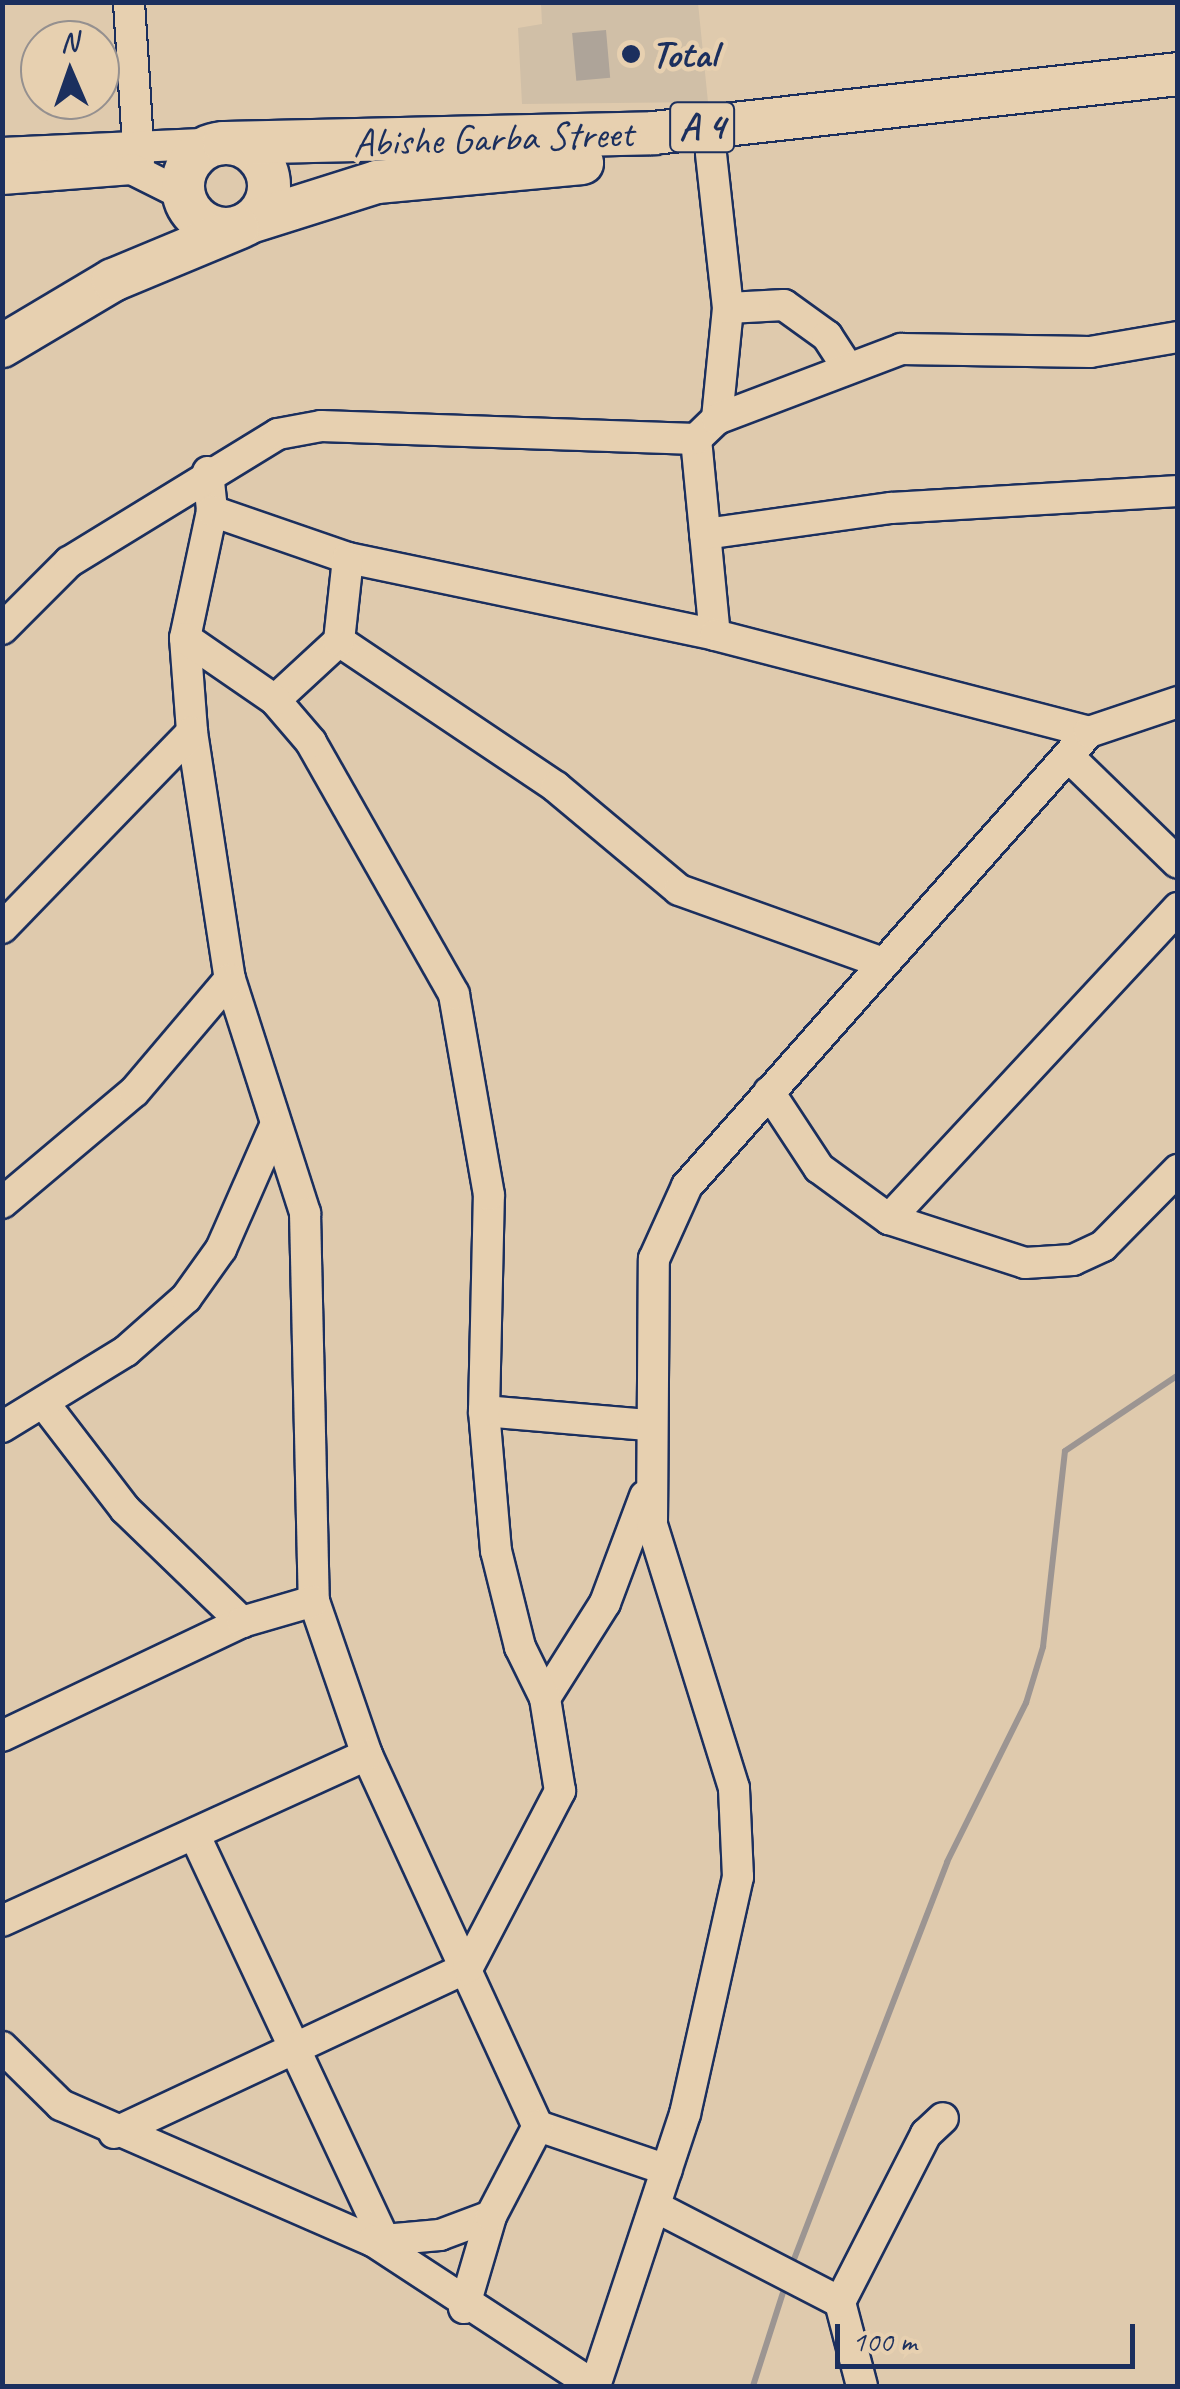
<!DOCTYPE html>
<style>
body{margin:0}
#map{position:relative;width:1180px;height:2389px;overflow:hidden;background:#dfcaad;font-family:Caveat,sans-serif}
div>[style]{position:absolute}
.built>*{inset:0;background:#d0bfa7}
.stream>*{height:6px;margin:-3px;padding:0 3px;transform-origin:3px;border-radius:3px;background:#9c9592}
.building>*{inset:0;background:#aea499;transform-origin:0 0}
.roads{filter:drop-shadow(2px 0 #1b2f5e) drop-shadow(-2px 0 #1b2f5e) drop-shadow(0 2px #1b2f5e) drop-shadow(0 -2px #1b2f5e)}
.minor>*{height:30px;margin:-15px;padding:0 15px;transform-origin:15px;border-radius:15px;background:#e7d0b0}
.highway>*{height:42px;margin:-21px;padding:0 21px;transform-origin:21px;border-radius:21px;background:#e7d0b0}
.highway>.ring{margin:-21px;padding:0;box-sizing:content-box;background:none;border:42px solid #e7d0b0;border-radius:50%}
.dots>*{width:28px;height:28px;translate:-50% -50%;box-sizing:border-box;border:5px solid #e7d0b0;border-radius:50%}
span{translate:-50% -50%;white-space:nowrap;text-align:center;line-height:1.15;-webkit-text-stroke:9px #e7d0b0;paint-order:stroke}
.shield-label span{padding:2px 8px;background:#e7d0b0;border:2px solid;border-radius:8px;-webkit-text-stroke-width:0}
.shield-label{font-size:38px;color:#1b2f5e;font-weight:700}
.poi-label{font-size:40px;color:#1b2f5e;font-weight:700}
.left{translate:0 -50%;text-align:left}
.street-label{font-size:40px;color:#1b2f5e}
.frame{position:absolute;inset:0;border:5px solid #1b2f5e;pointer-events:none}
.north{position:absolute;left:20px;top:20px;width:100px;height:100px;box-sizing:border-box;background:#e7d0b0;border:2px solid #95908f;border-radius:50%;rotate:358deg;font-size:28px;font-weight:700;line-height:40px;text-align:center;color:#1b2f5e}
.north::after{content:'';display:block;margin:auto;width:35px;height:45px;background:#1b2f5e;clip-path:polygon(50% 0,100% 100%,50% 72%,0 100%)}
.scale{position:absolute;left:835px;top:2324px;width:300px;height:45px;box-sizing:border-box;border:5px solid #1b2f5e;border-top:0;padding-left:12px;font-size:30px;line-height:35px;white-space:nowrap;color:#1b2f5e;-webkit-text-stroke:8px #e7d0b0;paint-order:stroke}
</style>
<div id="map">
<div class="built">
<i style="clip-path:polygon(541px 3px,698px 3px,708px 102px,522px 104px,518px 28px,542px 24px)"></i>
</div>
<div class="stream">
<i style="left:791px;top:2267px;width:434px;rotate:-68.9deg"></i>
<i style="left:947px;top:1862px;width:178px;rotate:-63.6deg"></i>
<i style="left:1026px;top:1703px;width:59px;rotate:-73.1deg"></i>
<i style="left:1043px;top:1647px;width:197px;rotate:-83.6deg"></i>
<i style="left:1065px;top:1451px;width:136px;rotate:-33.9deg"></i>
<i style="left:753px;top:2386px;width:108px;rotate:-72.2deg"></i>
</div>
<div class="building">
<i style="left:606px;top:30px;width:48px;height:34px;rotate:85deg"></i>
</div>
<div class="roads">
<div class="minor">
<i style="left:129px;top:2px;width:160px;rotate:86.4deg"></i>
<i style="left:2px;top:153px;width:222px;rotate:-2.6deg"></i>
<i style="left:711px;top:154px;width:155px;rotate:83.7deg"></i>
<i style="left:728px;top:308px;width:112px;rotate:95.7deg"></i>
<i style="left:2px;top:179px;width:130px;rotate:-4.4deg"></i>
<i style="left:132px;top:169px;width:56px;rotate:26.6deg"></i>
<i style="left:728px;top:308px;width:56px;rotate:-3.1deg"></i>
<i style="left:784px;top:305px;width:53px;rotate:35.8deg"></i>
<i style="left:827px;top:336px;width:37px;rotate:57deg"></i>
<i style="left:696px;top:439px;width:197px;rotate:84.5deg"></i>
<i style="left:208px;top:472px;width:39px;rotate:84deg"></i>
<i style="left:212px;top:511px;width:130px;rotate:102deg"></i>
<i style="left:185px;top:638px;width:94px;rotate:85.7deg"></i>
<i style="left:192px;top:732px;width:250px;rotate:81.3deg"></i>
<i style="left:230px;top:979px;width:246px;rotate:72.2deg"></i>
<i style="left:305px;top:1213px;width:388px;rotate:88.7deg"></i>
<i style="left:314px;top:1601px;width:163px;rotate:71deg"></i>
<i style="left:367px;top:1755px;width:409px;rotate:65.3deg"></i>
<i style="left:538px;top:2126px;width:136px;rotate:18.8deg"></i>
<i style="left:212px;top:511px;width:144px;rotate:19.1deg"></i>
<i style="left:348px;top:558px;width:375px;rotate:11.8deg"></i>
<i style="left:715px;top:635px;width:386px;rotate:14.5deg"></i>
<i style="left:705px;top:534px;width:188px;rotate:-8deg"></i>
<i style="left:891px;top:508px;width:288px;rotate:-3.4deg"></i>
<i style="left:2px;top:629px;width:95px;rotate:-45deg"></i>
<i style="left:69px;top:562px;width:245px;rotate:-31.5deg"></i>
<i style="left:278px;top:434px;width:44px;rotate:-10.5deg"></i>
<i style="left:321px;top:426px;width:375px;rotate:2deg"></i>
<i style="left:696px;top:439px;width:29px;rotate:-44deg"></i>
<i style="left:717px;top:419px;width:197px;rotate:-20.8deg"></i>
<i style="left:901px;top:349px;width:189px;rotate:0.9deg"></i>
<i style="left:1090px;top:352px;width:89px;rotate:-9.7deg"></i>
<i style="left:339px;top:641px;width:262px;rotate:33.9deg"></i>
<i style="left:556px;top:787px;width:160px;rotate:39.9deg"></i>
<i style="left:679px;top:890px;width:217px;rotate:19.7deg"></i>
<i style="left:275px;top:700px;width:87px;rotate:-42.7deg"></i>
<i style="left:339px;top:641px;width:83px;rotate:-83.8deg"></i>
<i style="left:1068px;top:756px;width:153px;rotate:44.2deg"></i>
<i style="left:2px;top:928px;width:273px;rotate:-45.9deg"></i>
<i style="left:769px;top:1092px;width:91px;rotate:56.7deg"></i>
<i style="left:819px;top:1168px;width:87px;rotate:36.1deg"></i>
<i style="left:889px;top:1219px;width:143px;rotate:17.9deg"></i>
<i style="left:1025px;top:1263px;width:48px;rotate:-3.6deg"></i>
<i style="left:1073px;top:1260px;width:33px;rotate:-25deg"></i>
<i style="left:1103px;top:1246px;width:107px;rotate:-45.4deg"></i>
<i style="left:2px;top:1203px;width:172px;rotate:-40.1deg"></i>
<i style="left:134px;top:1092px;width:148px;rotate:-49.7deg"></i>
<i style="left:889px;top:1219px;width:425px;rotate:-47.1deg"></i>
<i style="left:46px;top:1406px;width:130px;rotate:52.5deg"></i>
<i style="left:125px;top:1509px;width:163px;rotate:44deg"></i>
<i style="left:484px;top:1411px;width:164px;rotate:4.9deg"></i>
<i style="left:2px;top:1427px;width:145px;rotate:-31.5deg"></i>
<i style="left:126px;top:1351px;width:80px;rotate:-41.5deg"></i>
<i style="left:186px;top:1298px;width:60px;rotate:-54.5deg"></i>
<i style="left:221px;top:1249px;width:134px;rotate:-66.3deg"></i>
<i style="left:545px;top:1698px;width:112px;rotate:-57.7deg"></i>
<i style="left:605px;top:1603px;width:114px;rotate:-69.5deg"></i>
<i style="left:2px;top:1736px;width:266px;rotate:-25.4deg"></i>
<i style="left:242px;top:1622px;width:75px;rotate:-16.3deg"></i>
<i style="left:196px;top:1838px;width:444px;rotate:64.9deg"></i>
<i style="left:2px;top:1921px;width:401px;rotate:-24.5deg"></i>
<i style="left:2px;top:2047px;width:83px;rotate:44.5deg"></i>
<i style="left:61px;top:2105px;width:340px;rotate:23.6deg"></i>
<i style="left:373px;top:2241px;width:265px;rotate:33.2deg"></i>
<i style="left:114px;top:2133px;width:391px;rotate:-25.1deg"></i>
<i style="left:468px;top:1967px;width:199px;rotate:-62.4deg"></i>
<i style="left:560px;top:1791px;width:94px;rotate:-99.2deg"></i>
<i style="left:545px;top:1698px;width:57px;rotate:-116.1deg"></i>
<i style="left:520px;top:1647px;width:99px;rotate:-104deg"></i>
<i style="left:496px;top:1551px;width:141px;rotate:-94.9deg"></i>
<i style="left:484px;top:1411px;width:216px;rotate:-88.7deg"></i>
<i style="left:489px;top:1195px;width:204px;rotate:-99.9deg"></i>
<i style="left:454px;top:994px;width:290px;rotate:-119.6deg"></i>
<i style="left:311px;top:742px;width:55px;rotate:-130.6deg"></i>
<i style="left:275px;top:700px;width:109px;rotate:-145.4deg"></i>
<i style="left:656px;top:2207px;width:207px;rotate:27.3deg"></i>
<i style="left:373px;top:2241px;width:67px;rotate:-5.1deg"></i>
<i style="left:440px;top:2235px;width:54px;rotate:-20.4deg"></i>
<i style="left:464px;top:2308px;width:96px;rotate:-73.6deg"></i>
<i style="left:491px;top:2216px;width:102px;rotate:-62.4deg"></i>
<i style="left:595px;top:2386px;width:287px;rotate:-71.7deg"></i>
<i style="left:685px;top:2114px;width:243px;rotate:-77.4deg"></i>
<i style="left:738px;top:1877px;width:89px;rotate:-92.6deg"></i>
<i style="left:734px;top:1788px;width:276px;rotate:-107.3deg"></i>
<i style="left:652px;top:1524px;width:265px;rotate:-89.6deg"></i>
<i style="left:654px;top:1259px;width:80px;rotate:-65.7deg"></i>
<i style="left:687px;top:1186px;width:606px;rotate:-48.48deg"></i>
<i style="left:1089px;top:732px;width:94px;rotate:-18.6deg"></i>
<i style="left:862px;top:2386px;width:87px;rotate:-104.7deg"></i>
<i style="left:840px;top:2302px;width:189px;rotate:-62.9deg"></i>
<i style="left:926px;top:2134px;width:23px;rotate:-43deg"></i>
</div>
<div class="highway">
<i class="ring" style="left:183px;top:143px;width:44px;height:44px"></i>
<i style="left:224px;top:143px;width:430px;rotate:-1.3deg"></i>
<i style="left:654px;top:133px;width:527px;rotate:-6.42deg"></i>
<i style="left:250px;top:222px;width:133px;rotate:-17.5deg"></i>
<i style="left:377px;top:182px;width:206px;rotate:-5.3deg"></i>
<i style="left:2px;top:346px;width:129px;rotate:-30.7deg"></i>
<i style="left:113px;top:280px;width:135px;rotate:-22.6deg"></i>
</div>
</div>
<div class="dots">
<i style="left:631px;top:54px;background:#1b2f5e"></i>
</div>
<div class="shield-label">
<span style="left:702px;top:127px">A 4</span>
</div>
<div class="poi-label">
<span class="left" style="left:651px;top:54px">Total</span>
</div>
<div class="street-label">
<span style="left:493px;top:138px;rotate:-2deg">Abishe Garba Street</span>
</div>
<div class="frame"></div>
<div class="north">N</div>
<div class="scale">100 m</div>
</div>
